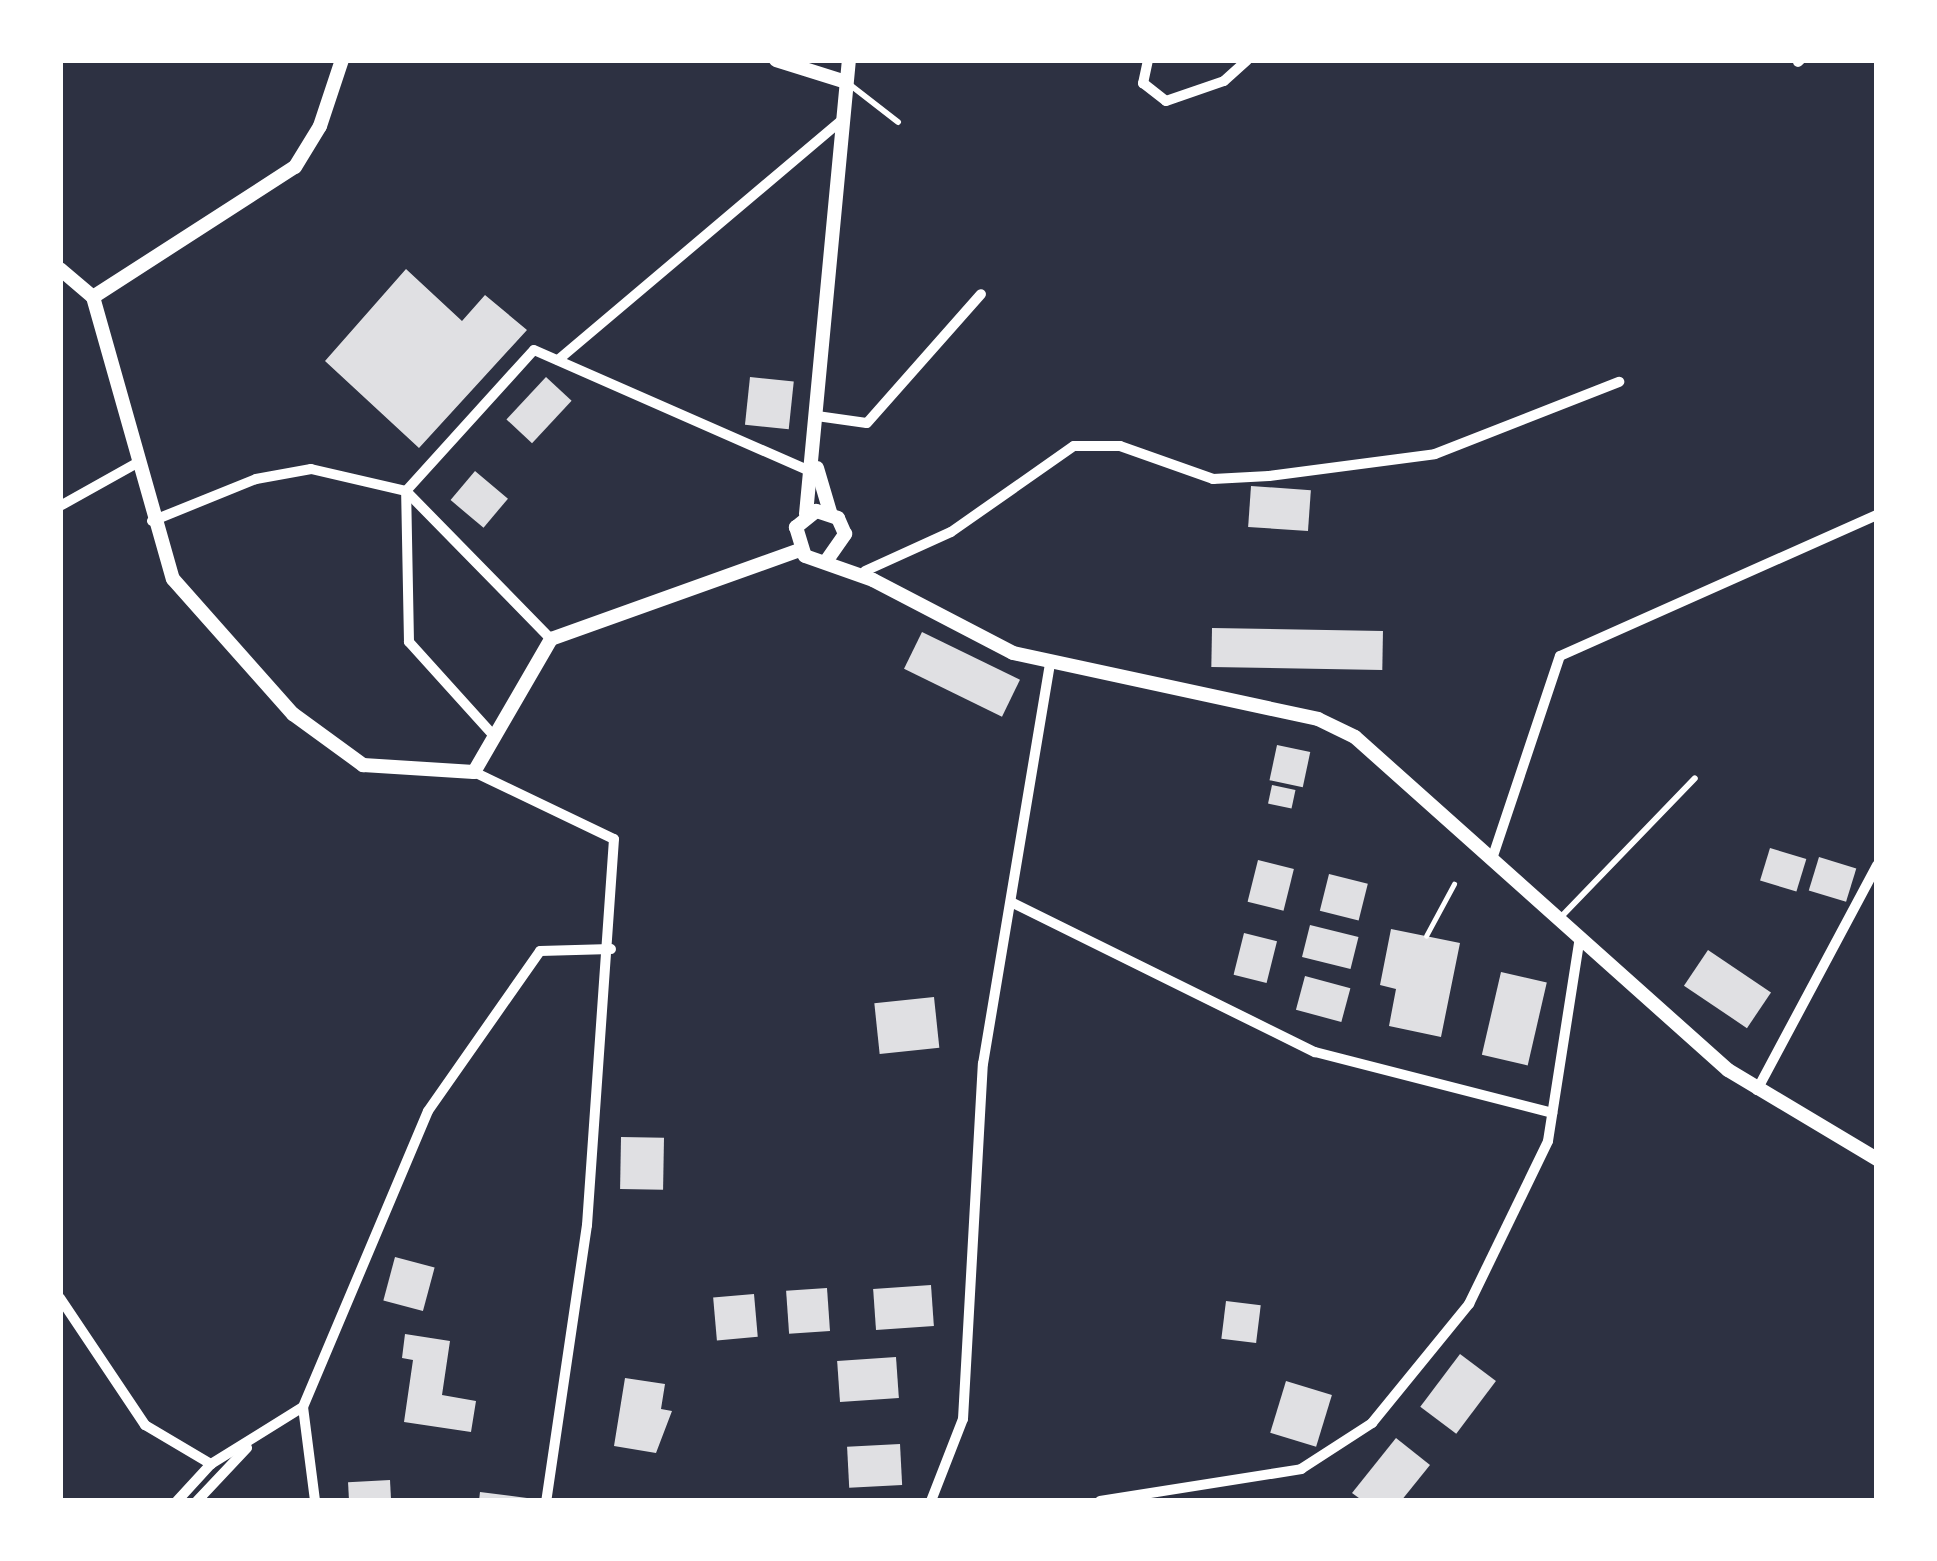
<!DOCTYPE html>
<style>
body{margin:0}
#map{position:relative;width:1937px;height:1561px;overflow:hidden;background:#2d3142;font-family:Commissioner,sans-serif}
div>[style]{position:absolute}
.building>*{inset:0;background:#e0e0e3;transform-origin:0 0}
.path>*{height:4.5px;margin:-2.25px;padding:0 2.25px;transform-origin:2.25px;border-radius:2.25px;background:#fff}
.service>*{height:6px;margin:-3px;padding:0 3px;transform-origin:3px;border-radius:3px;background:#fff}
.minor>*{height:10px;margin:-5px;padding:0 5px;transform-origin:5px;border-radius:5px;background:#fff}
.tertiary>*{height:14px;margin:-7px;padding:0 7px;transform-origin:7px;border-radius:7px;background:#fff}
span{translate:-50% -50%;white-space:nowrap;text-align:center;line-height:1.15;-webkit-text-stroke:12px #fff;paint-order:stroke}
.frame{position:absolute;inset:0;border:63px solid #fff;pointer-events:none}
</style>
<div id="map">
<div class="building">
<i style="clip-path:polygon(406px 269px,462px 321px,485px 295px,527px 330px,419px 448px,325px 361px)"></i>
<i style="left:546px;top:377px;width:35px;height:58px;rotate:43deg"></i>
<i style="left:750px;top:377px;width:44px;height:48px;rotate:6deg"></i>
<i style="left:475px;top:471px;width:43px;height:38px;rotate:40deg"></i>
<i style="left:1251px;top:486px;width:60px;height:41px;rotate:4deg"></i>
<i style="left:1212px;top:628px;width:171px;height:39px;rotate:1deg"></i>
<i style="left:922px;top:632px;width:109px;height:41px;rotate:26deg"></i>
<i style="left:1277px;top:745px;width:34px;height:36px;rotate:12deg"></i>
<i style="left:1272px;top:785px;width:24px;height:19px;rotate:12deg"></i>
<i style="left:1770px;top:848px;width:38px;height:34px;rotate:17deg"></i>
<i style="left:1819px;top:857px;width:39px;height:35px;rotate:17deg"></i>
<i style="left:1258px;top:860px;width:37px;height:43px;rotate:14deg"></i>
<i style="left:1329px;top:874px;width:40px;height:38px;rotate:14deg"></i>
<i style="left:1310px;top:925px;width:50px;height:33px;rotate:14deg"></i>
<i style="clip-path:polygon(1391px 929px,1460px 943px,1441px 1037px,1389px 1026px,1396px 989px,1380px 985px)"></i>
<i style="left:1244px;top:933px;width:34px;height:43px;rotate:14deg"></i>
<i style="left:1708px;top:950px;width:76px;height:43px;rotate:34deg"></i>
<i style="left:1501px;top:972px;width:47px;height:85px;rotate:13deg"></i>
<i style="left:1305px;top:976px;width:47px;height:35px;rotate:15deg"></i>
<i style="left:934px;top:997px;width:51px;height:60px;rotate:84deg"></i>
<i style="left:621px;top:1137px;width:43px;height:52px;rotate:1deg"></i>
<i style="left:395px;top:1257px;width:41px;height:45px;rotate:15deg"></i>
<i style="left:931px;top:1285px;width:41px;height:58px;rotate:86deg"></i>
<i style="left:827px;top:1288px;width:43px;height:41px;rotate:86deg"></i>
<i style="left:754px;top:1294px;width:43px;height:41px;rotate:85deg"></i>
<i style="left:1226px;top:1301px;width:35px;height:38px;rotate:7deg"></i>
<i style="clip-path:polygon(405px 1334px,450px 1341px,442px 1395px,476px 1401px,471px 1432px,404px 1422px,413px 1360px,402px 1358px)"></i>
<i style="left:1460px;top:1354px;width:45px;height:66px;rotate:37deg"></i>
<i style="left:896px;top:1357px;width:41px;height:59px;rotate:86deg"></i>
<i style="clip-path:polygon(625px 1378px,665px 1384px,661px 1409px,672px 1411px,656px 1453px,614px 1446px)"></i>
<i style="left:1286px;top:1381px;width:48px;height:54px;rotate:17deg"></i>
<i style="clip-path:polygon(1396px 1438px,1430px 1465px,1401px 1501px,1363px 1501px,1352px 1493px)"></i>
<i style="left:900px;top:1444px;width:41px;height:53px;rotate:87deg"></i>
<i style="left:390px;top:1480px;width:21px;height:42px;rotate:87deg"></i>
<i style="clip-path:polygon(480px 1492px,527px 1498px,527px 1501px,479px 1501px)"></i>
</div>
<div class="path">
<i style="left:1426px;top:936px;width:59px;rotate:-61.7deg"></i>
</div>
<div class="service">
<i style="left:849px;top:84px;width:62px;rotate:37.8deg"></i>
<i style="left:1560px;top:918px;width:194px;rotate:-46deg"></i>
</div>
<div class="minor">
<i style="left:1148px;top:60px;width:24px;rotate:102deg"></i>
<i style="left:1143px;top:83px;width:29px;rotate:38deg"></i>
<i style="left:1166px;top:101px;width:61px;rotate:-19deg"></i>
<i style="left:1224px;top:81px;width:31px;rotate:-42deg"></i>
<i style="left:1798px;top:62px;width:3px;rotate:-45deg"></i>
<i style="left:558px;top:360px;width:373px;rotate:-40.2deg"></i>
<i style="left:817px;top:416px;width:50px;rotate:8deg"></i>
<i style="left:867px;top:423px;width:172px;rotate:-48.5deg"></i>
<i style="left:60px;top:506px;width:88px;rotate:-29.2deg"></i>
<i style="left:152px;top:521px;width:112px;rotate:-22deg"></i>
<i style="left:256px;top:479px;width:56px;rotate:-10.3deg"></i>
<i style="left:311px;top:469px;width:98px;rotate:13deg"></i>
<i style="left:406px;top:491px;width:207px;rotate:45.6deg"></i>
<i style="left:865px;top:571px;width:94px;rotate:-24.4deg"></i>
<i style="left:951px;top:532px;width:150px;rotate:-35deg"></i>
<i style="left:1074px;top:446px;width:46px"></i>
<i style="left:1120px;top:446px;width:99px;rotate:19.5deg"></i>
<i style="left:1213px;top:479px;width:56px;rotate:-3.1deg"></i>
<i style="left:1269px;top:476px;width:167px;rotate:-7.5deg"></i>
<i style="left:1435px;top:454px;width:198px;rotate:-21.4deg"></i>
<i style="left:494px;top:736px;width:127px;rotate:-132.1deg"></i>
<i style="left:409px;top:642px;width:151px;rotate:-91.1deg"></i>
<i style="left:406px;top:491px;width:190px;rotate:-47.8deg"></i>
<i style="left:534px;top:350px;width:304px;rotate:23.7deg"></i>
<i style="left:474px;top:772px;width:155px;rotate:25.6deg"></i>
<i style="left:614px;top:839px;width:387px;rotate:94deg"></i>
<i style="left:587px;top:1225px;width:279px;rotate:98.4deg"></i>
<i style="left:1493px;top:856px;width:211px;rotate:-71.5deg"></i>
<i style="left:1560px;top:656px;width:347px;rotate:-24deg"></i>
<i style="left:1011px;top:902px;width:339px;rotate:26.3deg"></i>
<i style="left:1315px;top:1052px;width:245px;rotate:14.4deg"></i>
<i style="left:1757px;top:1090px;width:255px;rotate:-61.9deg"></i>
<i style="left:60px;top:1298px;width:153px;rotate:56.2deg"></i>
<i style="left:145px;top:1425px;width:77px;rotate:30.6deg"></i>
<i style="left:303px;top:1407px;width:95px;rotate:82.7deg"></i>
<i style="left:177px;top:1501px;width:50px;rotate:-47.4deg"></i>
<i style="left:211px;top:1464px;width:108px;rotate:-31.8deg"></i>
<i style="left:303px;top:1407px;width:321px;rotate:-67.1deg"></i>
<i style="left:428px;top:1111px;width:195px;rotate:-55deg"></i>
<i style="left:540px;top:951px;width:71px;rotate:-1.6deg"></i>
<i style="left:197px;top:1501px;width:73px;rotate:-46.7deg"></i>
<i style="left:931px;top:1501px;width:88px;rotate:-68.7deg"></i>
<i style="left:963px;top:1419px;width:356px;rotate:-86.8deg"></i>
<i style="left:983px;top:1064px;width:405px;rotate:-80.5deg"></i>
<i style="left:1100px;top:1501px;width:204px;rotate:-9deg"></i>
<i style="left:1301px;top:1469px;width:85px;rotate:-32.9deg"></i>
<i style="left:1372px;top:1423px;width:154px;rotate:-50.8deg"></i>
<i style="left:1469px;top:1304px;width:181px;rotate:-64.1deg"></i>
<i style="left:1548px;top:1141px;width:206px;rotate:-81.1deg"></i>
</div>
<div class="tertiary">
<i style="left:776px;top:60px;width:73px;rotate:17.4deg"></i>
<i style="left:60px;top:269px;width:43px;rotate:40.3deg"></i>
<i style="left:93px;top:297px;width:293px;rotate:74.2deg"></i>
<i style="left:173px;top:579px;width:181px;rotate:48.4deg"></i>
<i style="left:293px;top:714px;width:87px;rotate:36.1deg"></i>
<i style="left:363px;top:765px;width:111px;rotate:3.6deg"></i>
<i style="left:474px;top:772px;width:154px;rotate:-59.9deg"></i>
<i style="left:551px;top:639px;width:263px;rotate:-19.7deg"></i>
<i style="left:93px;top:297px;width:240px;rotate:-32.8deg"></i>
<i style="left:295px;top:167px;width:48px;rotate:-58.6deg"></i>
<i style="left:320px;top:126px;width:70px;rotate:-71.6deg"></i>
<i style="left:817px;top:468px;width:46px;rotate:73.5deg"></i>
<i style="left:806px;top:514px;width:456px;rotate:-84.6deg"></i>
<i style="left:827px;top:560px;width:32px;rotate:-55deg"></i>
<i style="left:845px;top:534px;width:17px;rotate:-114deg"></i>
<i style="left:838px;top:518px;width:23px;rotate:-162deg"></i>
<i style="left:816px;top:511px;width:26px;rotate:141deg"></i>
<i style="left:796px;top:527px;width:30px;rotate:73deg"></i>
<i style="left:805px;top:556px;width:72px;rotate:19.4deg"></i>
<i style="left:873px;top:580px;width:158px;rotate:27.5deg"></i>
<i style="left:1013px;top:653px;width:312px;rotate:12.2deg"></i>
<i style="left:1318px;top:719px;width:41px;rotate:25.9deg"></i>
<i style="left:1355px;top:737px;width:500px;rotate:41.76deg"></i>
<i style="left:1728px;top:1070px;width:174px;rotate:30.9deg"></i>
</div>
<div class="frame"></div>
</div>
